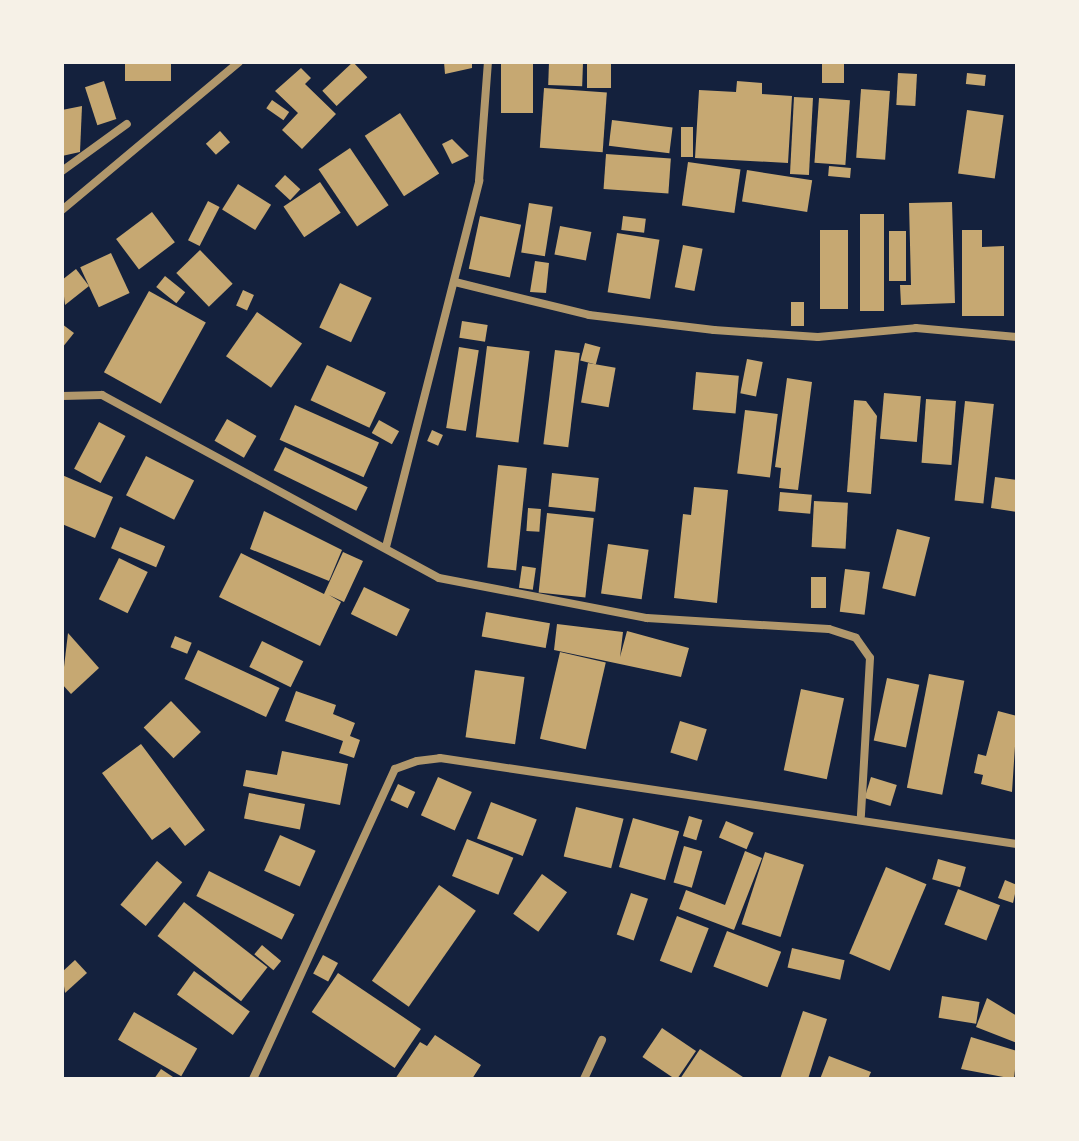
<!DOCTYPE html>
<style>
body{margin:0}
#map{position:relative;width:1079px;height:1141px;overflow:hidden;background:#14213d;font-family:"PT Serif",serif}
div>[style]{position:absolute}
.building>*{inset:0;background:#c6a872;transform-origin:0 0}
.minor>*{height:8px;margin:-4px;padding:0 4px;transform-origin:4px;border-radius:4px;background:#b1986c}
span{translate:-50% -50%;white-space:nowrap;text-align:center;line-height:1.15;-webkit-text-stroke:6px #f6f1e7;paint-order:stroke}
.frame{position:absolute;inset:0;border:64px solid #f6f1e7;pointer-events:none}
</style>
<div id="map">
<div class="building">
<i style="left:125px;top:62px;width:46px;height:19px"></i>
<i style="left:353px;top:62px;width:21px;height:42px;rotate:47deg"></i>
<i style="clip-path:polygon(444px 62px,472px 62px,472px 68px,445px 74px)"></i>
<i style="left:501px;top:62px;width:32px;height:51px"></i>
<i style="left:549px;top:62px;width:34px;height:23px;rotate:2deg"></i>
<i style="left:587px;top:62px;width:24px;height:26px"></i>
<i style="left:822px;top:62px;width:22px;height:21px"></i>
<i style="clip-path:polygon(301px 68px,311px 78px,305px 84px,336px 114px,302px 149px,282px 130px,298px 113px,275px 91px)"></i>
<i style="left:898px;top:73px;width:19px;height:32px;rotate:3deg"></i>
<i style="left:967px;top:73px;width:19px;height:11px;rotate:6deg"></i>
<i style="left:104px;top:81px;width:40px;height:20px;rotate:72deg"></i>
<i style="clip-path:polygon(737px 81px,762px 83px,762px 94px,792px 96px,788px 163px,695px 158px,699px 90px,736px 92px)"></i>
<i style="left:544px;top:88px;width:63px;height:60px;rotate:4deg"></i>
<i style="left:861px;top:89px;width:29px;height:69px;rotate:4deg"></i>
<i style="left:794px;top:97px;width:19px;height:77px;rotate:3deg"></i>
<i style="left:819px;top:98px;width:31px;height:65px;rotate:4deg"></i>
<i style="left:272px;top:100px;width:21px;height:10px;rotate:35deg"></i>
<i style="clip-path:polygon(82px 106px,80px 152px,62px 156px,62px 110px)"></i>
<i style="left:967px;top:110px;width:37px;height:64px;rotate:8deg"></i>
<i style="left:400px;top:113px;width:72px;height:42px;rotate:57deg"></i>
<i style="left:612px;top:120px;width:61px;height:26px;rotate:7deg"></i>
<i style="left:681px;top:127px;width:12px;height:30px"></i>
<i style="left:220px;top:131px;width:15px;height:19px;rotate:48deg"></i>
<i style="clip-path:polygon(452px 139px,469px 156px,452px 164px,442px 144px)"></i>
<i style="left:350px;top:148px;width:69px;height:38px;rotate:56deg"></i>
<i style="left:606px;top:154px;width:65px;height:35px;rotate:4deg"></i>
<i style="left:688px;top:162px;width:53px;height:44px;rotate:8deg"></i>
<i style="left:829px;top:166px;width:22px;height:10px;rotate:5deg"></i>
<i style="left:747px;top:170px;width:66px;height:32px;rotate:9deg"></i>
<i style="left:285px;top:175px;width:21px;height:15px;rotate:43deg"></i>
<i style="left:320px;top:182px;width:37px;height:44px;rotate:56deg"></i>
<i style="left:238px;top:184px;width:39px;height:30px;rotate:32deg"></i>
<i style="left:208px;top:201px;width:13px;height:44px;rotate:27deg"></i>
<i style="clip-path:polygon(952px 202px,955px 303px,901px 305px,900px 285px,911px 285px,909px 203px)"></i>
<i style="left:529px;top:203px;width:24px;height:50px;rotate:9deg"></i>
<i style="left:152px;top:212px;width:38px;height:45px;rotate:53deg"></i>
<i style="left:860px;top:214px;width:24px;height:97px"></i>
<i style="left:480px;top:216px;width:42px;height:54px;rotate:12deg"></i>
<i style="left:623px;top:216px;width:23px;height:14px;rotate:7deg"></i>
<i style="left:560px;top:226px;width:32px;height:29px;rotate:11deg"></i>
<i style="left:820px;top:230px;width:28px;height:79px"></i>
<i style="clip-path:polygon(962px 230px,982px 230px,982px 247px,1004px 246px,1004px 316px,962px 316px)"></i>
<i style="left:889px;top:231px;width:17px;height:50px"></i>
<i style="left:617px;top:233px;width:43px;height:60px;rotate:9deg"></i>
<i style="left:683px;top:245px;width:20px;height:43px;rotate:11deg"></i>
<i style="left:200px;top:250px;width:47px;height:33px;rotate:46deg"></i>
<i style="left:111px;top:253px;width:44px;height:34px;rotate:65deg"></i>
<i style="clip-path:polygon(535px 261px,549px 263px,546px 293px,530px 292px)"></i>
<i style="clip-path:polygon(76px 269px,89px 286px,65px 305px,62px 280px)"></i>
<i style="left:165px;top:276px;width:26px;height:14px;rotate:39deg"></i>
<i style="left:340px;top:283px;width:35px;height:49px;rotate:25deg"></i>
<i style="left:243px;top:290px;width:12px;height:17px;rotate:24deg"></i>
<i style="left:149px;top:291px;width:65px;height:93px;rotate:29deg"></i>
<i style="left:804px;top:302px;width:24px;height:13px;rotate:90deg"></i>
<i style="left:257px;top:312px;width:55px;height:54px;rotate:35deg"></i>
<i style="left:462px;top:321px;width:26px;height:17px;rotate:9deg"></i>
<i style="clip-path:polygon(62px 324px,74px 333px,62px 348px)"></i>
<i style="left:585px;top:343px;width:16px;height:18px;rotate:15deg"></i>
<i style="left:487px;top:346px;width:43px;height:92px;rotate:7deg"></i>
<i style="left:459px;top:347px;width:20px;height:82px;rotate:9deg"></i>
<i style="left:555px;top:350px;width:25px;height:95px;rotate:7deg"></i>
<i style="left:747px;top:359px;width:16px;height:35px;rotate:11deg"></i>
<i style="left:588px;top:363px;width:28px;height:40px;rotate:10deg"></i>
<i style="left:327px;top:365px;width:65px;height:39px;rotate:25deg"></i>
<i style="left:696px;top:372px;width:43px;height:38px;rotate:5deg"></i>
<i style="clip-path:polygon(787px 378px,812px 382px,798px 490px,779px 488px,781px 468px,775px 467px)"></i>
<i style="left:884px;top:393px;width:37px;height:46px;rotate:5deg"></i>
<i style="left:926px;top:399px;width:30px;height:64px;rotate:4deg"></i>
<i style="clip-path:polygon(854px 400px,866px 401px,877px 416px,871px 494px,847px 492px)"></i>
<i style="left:965px;top:401px;width:29px;height:100px;rotate:6deg"></i>
<i style="left:295px;top:405px;width:92px;height:38px;rotate:24deg"></i>
<i style="left:745px;top:410px;width:33px;height:64px;rotate:7deg"></i>
<i style="left:227px;top:419px;width:34px;height:25px;rotate:30deg"></i>
<i style="left:379px;top:420px;width:23px;height:15px;rotate:29deg"></i>
<i style="left:99px;top:422px;width:30px;height:53px;rotate:28deg"></i>
<i style="left:432px;top:430px;width:12px;height:12px;rotate:24deg"></i>
<i style="left:285px;top:447px;width:92px;height:26px;rotate:26deg"></i>
<i style="left:146px;top:456px;width:54px;height:44px;rotate:27deg"></i>
<i style="left:498px;top:465px;width:29px;height:103px;rotate:6deg"></i>
<i style="left:552px;top:473px;width:47px;height:34px;rotate:6deg"></i>
<i style="clip-path:polygon(62px 475px,113px 497px,95px 538px,62px 524px)"></i>
<i style="clip-path:polygon(995px 477px,1017px 480px,1017px 512px,991px 508px)"></i>
<i style="clip-path:polygon(694px 487px,728px 490px,717px 603px,674px 598px,683px 514px,691px 515px)"></i>
<i style="left:780px;top:492px;width:32px;height:19px;rotate:5deg"></i>
<i style="left:814px;top:501px;width:34px;height:46px;rotate:3deg"></i>
<i style="left:528px;top:508px;width:13px;height:23px;rotate:4deg"></i>
<i style="clip-path:polygon(264px 511px,342px 550px,329px 581px,250px 549px)"></i>
<i style="left:547px;top:513px;width:47px;height:80px;rotate:6deg"></i>
<i style="left:120px;top:527px;width:49px;height:23px;rotate:23deg"></i>
<i style="left:897px;top:529px;width:34px;height:61px;rotate:14deg"></i>
<i style="left:608px;top:544px;width:41px;height:50px;rotate:8deg"></i>
<i style="clip-path:polygon(343px 552px,363px 561px,344px 602px,329px 595px,341px 602px,320px 646px,219px 597px,241px 553px,324px 594px)"></i>
<i style="left:119px;top:558px;width:32px;height:46px;rotate:26deg"></i>
<i style="left:522px;top:566px;width:14px;height:22px;rotate:8deg"></i>
<i style="left:845px;top:569px;width:25px;height:43px;rotate:7deg"></i>
<i style="left:811px;top:577px;width:15px;height:31px"></i>
<i style="left:364px;top:587px;width:51px;height:30px;rotate:26deg"></i>
<i style="left:486px;top:612px;width:65px;height:25px;rotate:10deg"></i>
<i style="clip-path:polygon(557px 624px,623px 632px,620px 657px,627px 631px,689px 648px,681px 677px,554px 650px)"></i>
<i style="clip-path:polygon(68px 633px,99px 668px,71px 694px,62px 684px)"></i>
<i style="left:175px;top:636px;width:18px;height:12px;rotate:22deg"></i>
<i style="left:262px;top:641px;width:46px;height:29px;rotate:26deg"></i>
<i style="left:198px;top:650px;width:90px;height:32px;rotate:25deg"></i>
<i style="left:560px;top:652px;width:47px;height:89px;rotate:13deg"></i>
<i style="left:475px;top:670px;width:50px;height:68px;rotate:8deg"></i>
<i style="left:929px;top:674px;width:36px;height:116px;rotate:11deg"></i>
<i style="left:887px;top:678px;width:33px;height:64px;rotate:12deg"></i>
<i style="left:801px;top:689px;width:44px;height:83px;rotate:12deg"></i>
<i style="clip-path:polygon(296px 691px,336px 705px,333px 714px,355px 723px,350px 736px,360px 740px,354px 758px,339px 753px,343px 741px,285px 721px)"></i>
<i style="left:171px;top:701px;width:43px;height:38px;rotate:46deg"></i>
<i style="clip-path:polygon(998px 711px,1017px 716px,1012px 792px,981px 784px,983px 775px,974px 773px,978px 754px,986px 756px)"></i>
<i style="left:680px;top:721px;width:28px;height:33px;rotate:17deg"></i>
<i style="clip-path:polygon(141px 744px,205px 830px,185px 846px,170px 827px,152px 840px,102px 773px)"></i>
<i style="clip-path:polygon(282px 751px,348px 764px,340px 805px,243px 786px,246px 770px,277px 775px)"></i>
<i style="left:438px;top:777px;width:37px;height:42px;rotate:24deg"></i>
<i style="left:871px;top:777px;width:27px;height:22px;rotate:17deg"></i>
<i style="left:398px;top:784px;width:19px;height:18px;rotate:25deg"></i>
<i style="left:249px;top:793px;width:57px;height:26px;rotate:11deg"></i>
<i style="left:491px;top:802px;width:49px;height:39px;rotate:21deg"></i>
<i style="left:576px;top:807px;width:49px;height:51px;rotate:14deg"></i>
<i style="left:689px;top:816px;width:14px;height:21px;rotate:17deg"></i>
<i style="left:633px;top:818px;width:48px;height:51px;rotate:16deg"></i>
<i style="left:726px;top:821px;width:30px;height:18px;rotate:23deg"></i>
<i style="left:280px;top:835px;width:39px;height:39px;rotate:24deg"></i>
<i style="left:467px;top:839px;width:50px;height:40px;rotate:22deg"></i>
<i style="left:684px;top:846px;width:19px;height:38px;rotate:16deg"></i>
<i style="clip-path:polygon(745px 851px,762px 858px,734px 930px,679px 909px,686px 890px,725px 905px)"></i>
<i style="left:765px;top:852px;width:41px;height:76px;rotate:18deg"></i>
<i style="left:938px;top:859px;width:29px;height:21px;rotate:16deg"></i>
<i style="left:157px;top:861px;width:33px;height:57px;rotate:40deg"></i>
<i style="left:886px;top:867px;width:44px;height:94px;rotate:23deg"></i>
<i style="left:209px;top:871px;width:96px;height:28px;rotate:27deg"></i>
<i style="left:542px;top:874px;width:31px;height:49px;rotate:36deg"></i>
<i style="clip-path:polygon(1005px 880px,1017px 885px,1013px 903px,998px 898px)"></i>
<i style="left:439px;top:885px;width:45px;height:117px;rotate:35deg"></i>
<i style="left:958px;top:889px;width:45px;height:38px;rotate:21deg"></i>
<i style="left:631px;top:893px;width:18px;height:44px;rotate:19deg"></i>
<i style="left:184px;top:902px;width:106px;height:43px;rotate:38deg"></i>
<i style="left:677px;top:916px;width:34px;height:48px;rotate:21deg"></i>
<i style="left:727px;top:931px;width:58px;height:38px;rotate:21deg"></i>
<i style="left:262px;top:945px;width:25px;height:12px;rotate:40deg"></i>
<i style="left:792px;top:948px;width:54px;height:20px;rotate:13deg"></i>
<i style="left:323px;top:955px;width:17px;height:21px;rotate:28deg"></i>
<i style="clip-path:polygon(75px 960px,87px 973px,65px 993px,62px 972px)"></i>
<i style="left:194px;top:971px;width:69px;height:29px;rotate:36deg"></i>
<i style="left:338px;top:973px;width:100px;height:47px;rotate:34deg"></i>
<i style="left:942px;top:996px;width:38px;height:22px;rotate:9deg"></i>
<i style="clip-path:polygon(987px 998px,1017px 1016px,1017px 1043px,976px 1027px)"></i>
<i style="clip-path:polygon(803px 1011px,827px 1019px,808px 1079px,780px 1079px)"></i>
<i style="left:134px;top:1012px;width:73px;height:32px;rotate:30deg"></i>
<i style="left:662px;top:1028px;width:41px;height:35px;rotate:34deg"></i>
<i style="clip-path:polygon(435px 1035px,481px 1065px,472px 1079px,395px 1079px,420px 1042px,427px 1046px)"></i>
<i style="clip-path:polygon(971px 1037px,1017px 1051px,1014px 1079px,961px 1069px)"></i>
<i style="clip-path:polygon(700px 1049px,746px 1079px,680px 1079px)"></i>
<i style="clip-path:polygon(829px 1056px,871px 1072px,868px 1079px,820px 1079px)"></i>
<i style="clip-path:polygon(161px 1069px,176px 1079px,154px 1079px)"></i>
</div>
<div class="minor">
<i style="left:62px;top:171px;width:80px;rotate:-35.9deg"></i>
<i style="left:62px;top:210px;width:231px;rotate:-39.9deg"></i>
<i style="left:455px;top:282px;width:138px;rotate:13.8deg"></i>
<i style="left:589px;top:315px;width:126px;rotate:6.8deg"></i>
<i style="left:714px;top:330px;width:104px;rotate:3.9deg"></i>
<i style="left:818px;top:337px;width:98px;rotate:-5.2deg"></i>
<i style="left:916px;top:328px;width:101px;rotate:5.1deg"></i>
<i style="left:62px;top:396px;width:40px;rotate:-1.4deg"></i>
<i style="left:102px;top:395px;width:383px;rotate:28.5deg"></i>
<i style="left:439px;top:578px;width:212px;rotate:10.9deg"></i>
<i style="left:647px;top:618px;width:182px;rotate:3.5deg"></i>
<i style="left:829px;top:629px;width:28px;rotate:18deg"></i>
<i style="left:856px;top:638px;width:24px;rotate:55deg"></i>
<i style="left:870px;top:658px;width:158px;rotate:93.3deg"></i>
<i style="left:386px;top:547px;width:378px;rotate:-75.7deg"></i>
<i style="left:479px;top:181px;width:119px;rotate:-85.7deg"></i>
<i style="left:253px;top:1079px;width:341px;rotate:-65.4deg"></i>
<i style="left:395px;top:769px;width:23px;rotate:-20deg"></i>
<i style="left:417px;top:761px;width:23px;rotate:-7deg"></i>
<i style="left:440px;top:758px;width:583px;rotate:8.48deg"></i>
<i style="left:584px;top:1079px;width:43px;rotate:-65.2deg"></i>
</div>
<div class="frame"></div>
</div>
